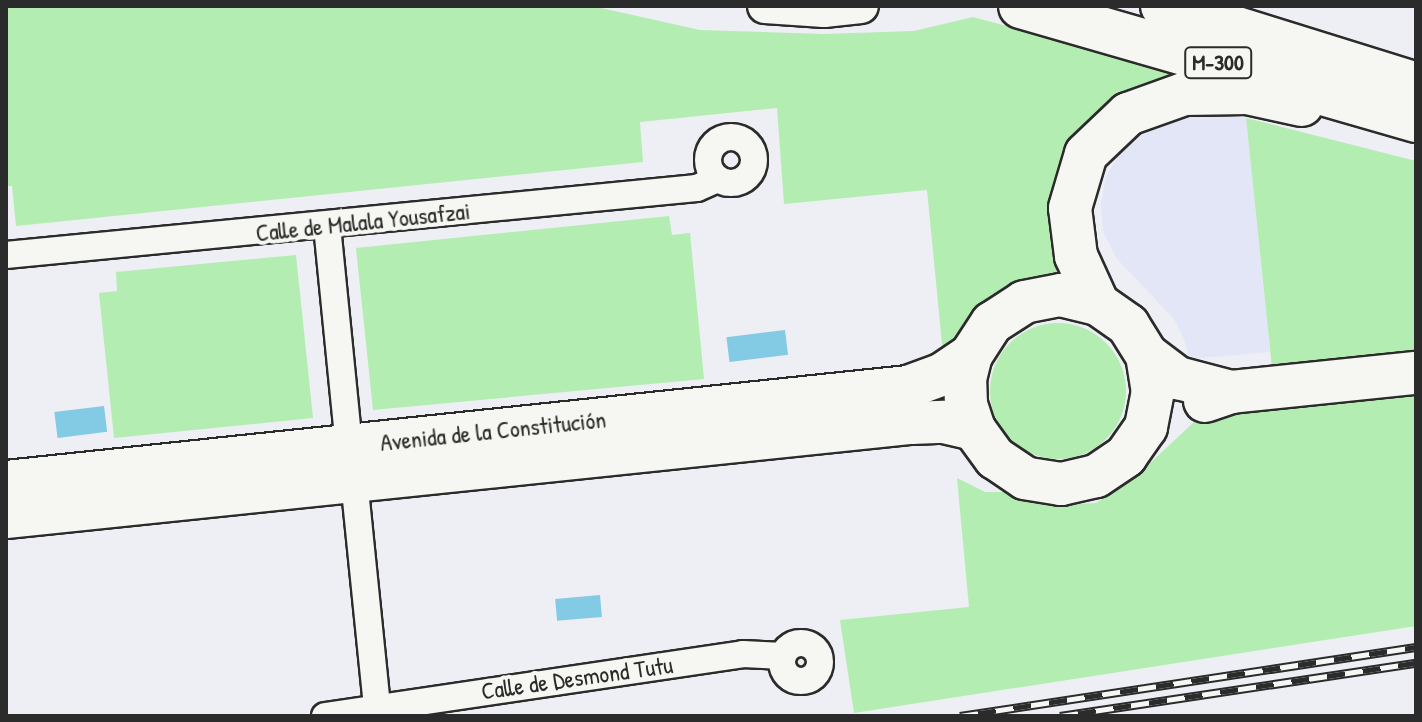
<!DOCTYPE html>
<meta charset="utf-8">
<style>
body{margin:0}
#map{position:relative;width:1422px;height:722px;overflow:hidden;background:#edeff4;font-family:"Patrick Hand",sans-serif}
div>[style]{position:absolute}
.built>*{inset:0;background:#e3e6f6}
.green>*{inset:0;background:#b3edb1}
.round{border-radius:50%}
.water>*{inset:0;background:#83cae4;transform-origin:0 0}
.roads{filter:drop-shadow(2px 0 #2b2b2b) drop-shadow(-2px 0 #2b2b2b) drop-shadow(0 2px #2b2b2b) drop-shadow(0 -2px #2b2b2b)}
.minor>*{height:26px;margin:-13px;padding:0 13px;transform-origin:13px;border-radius:13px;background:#f6f6f2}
.minor>.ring{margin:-13px;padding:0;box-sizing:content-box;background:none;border:26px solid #f6f6f2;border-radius:50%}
.tertiary>*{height:34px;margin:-17px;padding:0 17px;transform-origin:17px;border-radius:17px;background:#f6f6f2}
.primary>*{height:42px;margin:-21px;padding:0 21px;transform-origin:21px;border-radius:21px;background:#f6f6f2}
.motorway>*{height:44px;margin:-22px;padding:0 22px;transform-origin:22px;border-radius:22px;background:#f6f6f2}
.rail>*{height:9px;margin-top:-4.5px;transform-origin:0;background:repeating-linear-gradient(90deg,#f6f6f2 0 18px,#2b2b2b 0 36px);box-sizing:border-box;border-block:2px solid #2b2b2b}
span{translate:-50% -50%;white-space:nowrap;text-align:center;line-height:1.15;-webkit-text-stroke:8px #f6f6f2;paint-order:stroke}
.shield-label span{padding:2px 6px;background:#f6f6f2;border:2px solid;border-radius:6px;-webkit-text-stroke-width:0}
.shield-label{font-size:22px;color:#2b2b2b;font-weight:700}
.street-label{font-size:24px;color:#2b2b2b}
.frame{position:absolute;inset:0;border:8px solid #2b2b2b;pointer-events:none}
</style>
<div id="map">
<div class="built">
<i style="clip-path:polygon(1211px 113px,1246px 118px,1270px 352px,1189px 359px,1185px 341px,1174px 319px,1117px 259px,1103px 231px,1101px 204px,1106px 177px,1121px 150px,1146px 129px,1172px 118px)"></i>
</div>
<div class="green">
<i style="clip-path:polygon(6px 6px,592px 6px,700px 30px,823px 34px,914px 31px,973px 17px,1189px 74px,1143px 84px,1115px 104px,1069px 277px,1039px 281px,998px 294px,943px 354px,927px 190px,784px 204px,777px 108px,640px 122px,643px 162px,16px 226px,12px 186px,6px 186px)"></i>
<i style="clip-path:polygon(1246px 118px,1416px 161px,1416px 353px,1272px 368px)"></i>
<i style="clip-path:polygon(669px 216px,672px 235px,690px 233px,704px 379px,373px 410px,356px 248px)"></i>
<i style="clip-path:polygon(296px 255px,313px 418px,114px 438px,99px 293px,117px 291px,116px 272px)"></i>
<i class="round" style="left:990px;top:323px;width:136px;height:136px"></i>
<i style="clip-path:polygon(1416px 395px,1416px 626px,854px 713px,840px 620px,969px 607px,957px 478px,985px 492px,1008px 492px,1058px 505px,1096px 503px,1132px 480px,1194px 422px,1240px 413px)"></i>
</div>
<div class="water">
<i style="left:785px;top:330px;width:25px;height:59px;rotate:83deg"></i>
<i style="left:104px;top:406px;width:26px;height:50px;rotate:83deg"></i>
<i style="left:600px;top:595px;width:22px;height:45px;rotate:85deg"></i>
</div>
<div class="roads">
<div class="minor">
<i class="ring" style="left:708px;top:137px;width:20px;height:20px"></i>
<i style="left:327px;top:226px;width:221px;rotate:84.3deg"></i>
<i style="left:6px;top:255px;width:694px;rotate:-5.54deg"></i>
<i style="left:697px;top:188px;width:22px;rotate:-24deg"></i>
<i style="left:354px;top:480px;width:229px;rotate:84.2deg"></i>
<i class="ring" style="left:782px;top:643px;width:12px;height:12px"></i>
<i style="left:325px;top:716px;width:423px;rotate:-8.4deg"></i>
<i style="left:743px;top:654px;width:40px;rotate:2.9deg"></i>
</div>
<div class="tertiary">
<i style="left:765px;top:6px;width:59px;rotate:3.9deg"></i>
<i style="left:824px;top:10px;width:37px;rotate:-6deg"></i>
</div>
<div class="primary">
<i style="left:1098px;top:304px;width:53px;rotate:-114.6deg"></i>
<i style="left:1076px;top:256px;width:48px;rotate:-97.1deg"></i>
<i style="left:1070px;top:208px;width:56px;rotate:-73.5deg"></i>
<i style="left:1086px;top:154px;width:58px;rotate:-43.6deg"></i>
<i style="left:1128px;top:114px;width:59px;rotate:-19.7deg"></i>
<i style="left:1184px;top:94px;width:63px;rotate:-0.9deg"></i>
<i style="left:1247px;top:93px;width:56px;rotate:12.3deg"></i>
<i style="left:1147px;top:355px;width:36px;rotate:81deg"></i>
<i style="left:1153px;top:391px;width:37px;rotate:101deg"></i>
<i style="left:1146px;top:427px;width:35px;rotate:125deg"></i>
<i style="left:1126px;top:456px;width:36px;rotate:146deg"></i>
<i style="left:1096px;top:476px;width:36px;rotate:167deg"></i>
<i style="left:1061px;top:484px;width:36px;rotate:-171deg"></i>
<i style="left:1025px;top:478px;width:36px;rotate:-146deg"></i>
<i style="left:995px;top:458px;width:36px;rotate:-126deg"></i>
<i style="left:974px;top:429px;width:25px;rotate:-108deg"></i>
<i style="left:966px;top:405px;width:26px;rotate:-92deg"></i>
<i style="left:965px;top:379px;width:25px;rotate:-76deg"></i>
<i style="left:971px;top:355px;width:38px;rotate:-57deg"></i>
<i style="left:992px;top:323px;width:38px;rotate:-33deg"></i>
<i style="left:1024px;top:302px;width:38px;rotate:-11deg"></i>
<i style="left:1061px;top:295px;width:38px;rotate:14deg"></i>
<i style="left:1098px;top:304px;width:37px;rotate:35deg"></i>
<i style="left:1128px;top:325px;width:36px;rotate:58deg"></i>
<i style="left:1147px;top:355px;width:39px;rotate:37deg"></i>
<i style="left:1178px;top:378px;width:55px;rotate:14.8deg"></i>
<i style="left:1205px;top:401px;width:28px;rotate:-19deg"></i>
<i style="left:1231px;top:392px;width:186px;rotate:-5.9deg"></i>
<i style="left:6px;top:482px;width:907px;rotate:-6.01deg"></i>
<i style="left:908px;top:387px;width:37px;rotate:-20deg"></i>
<i style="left:943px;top:374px;width:34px;rotate:-34deg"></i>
<i style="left:6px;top:517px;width:910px;rotate:-5.93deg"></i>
<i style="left:911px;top:423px;width:33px;rotate:-2deg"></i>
<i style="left:944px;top:422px;width:31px;rotate:13deg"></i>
</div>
<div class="motorway">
<i style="left:1021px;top:6px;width:411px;rotate:16.1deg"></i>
<i style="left:1163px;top:6px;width:265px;rotate:17.3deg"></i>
</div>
</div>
<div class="rail">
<i style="left:960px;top:716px;width:461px;rotate:-8.6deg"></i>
<i style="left:1060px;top:716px;width:360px;rotate:-8.5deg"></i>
</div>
<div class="shield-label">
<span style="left:1218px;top:63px">M-300</span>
</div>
<div class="street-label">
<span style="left:363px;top:222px;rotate:-6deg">Calle de Malala Yousafzai</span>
<span style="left:493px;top:431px;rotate:-6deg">Avenida de la Constitución</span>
<span style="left:577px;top:678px;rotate:-8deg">Calle de Desmond Tutu</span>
</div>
<div class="frame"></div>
</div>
